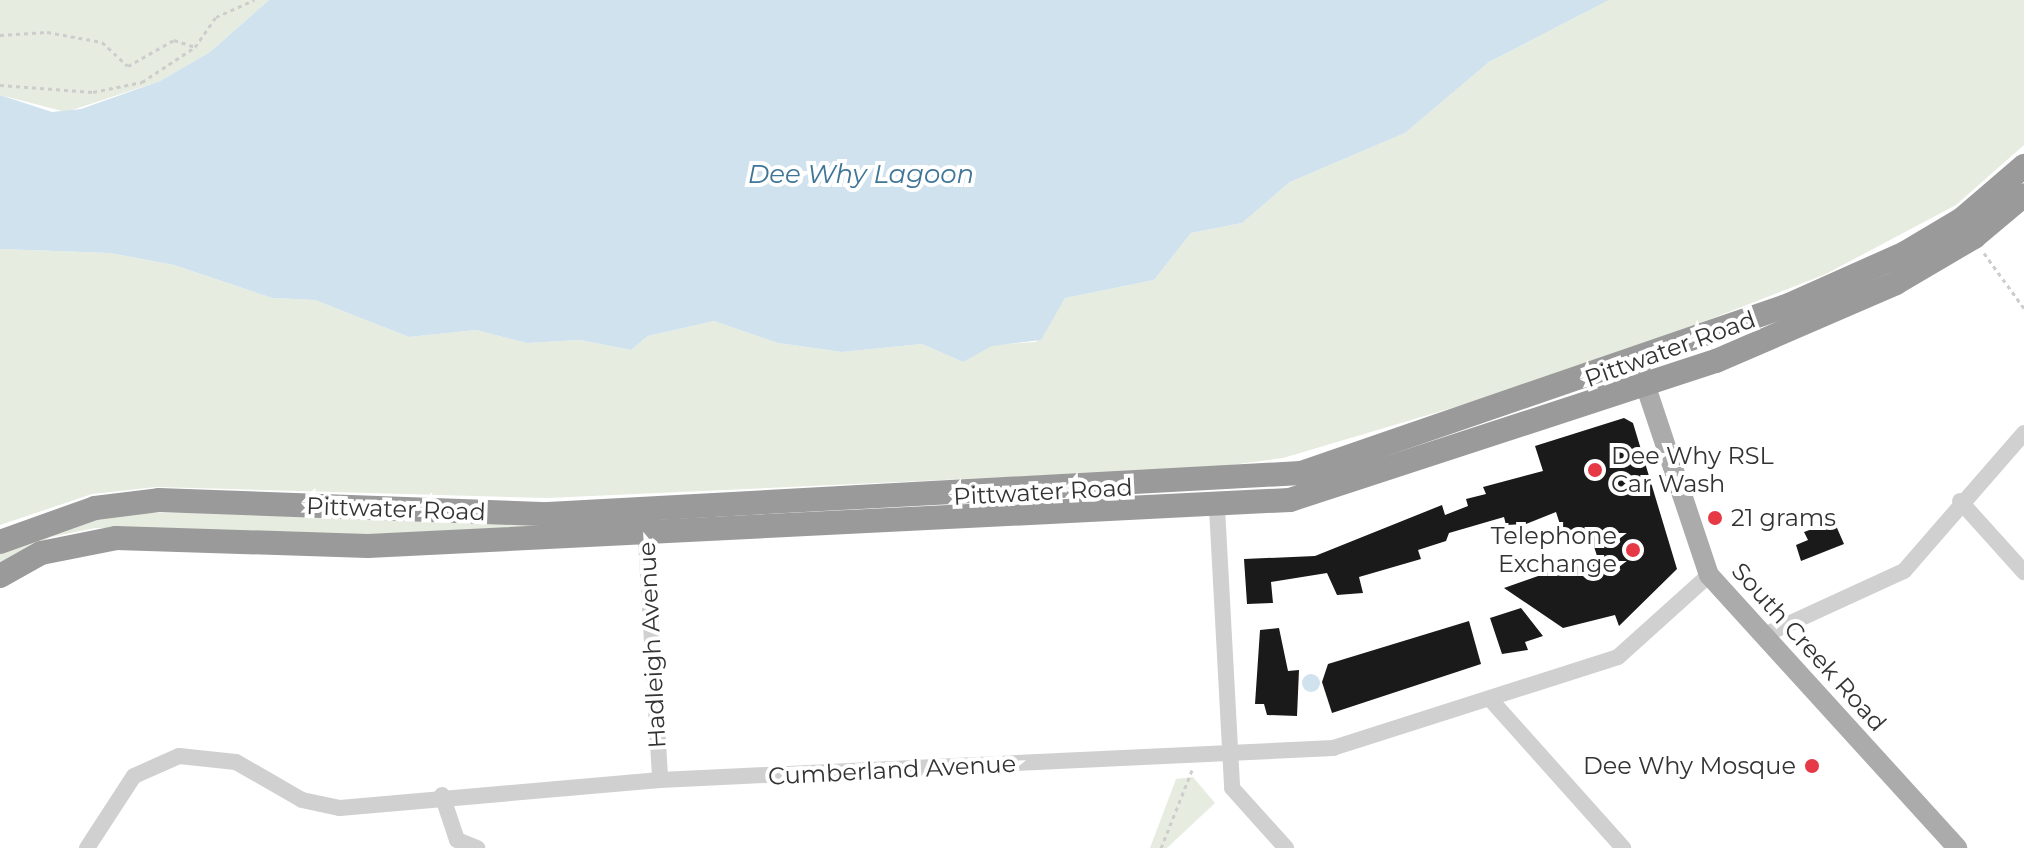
<!DOCTYPE html>
<style>
body{margin:0}
#map{position:relative;width:2024px;height:848px;overflow:hidden;background:#fff;font-family:Montserrat,sans-serif}
div>[style]{position:absolute}
.green>*{inset:0;background:#e6ecdf}
.water>*{inset:0;background:#cfe2ee}
.round{border-radius:50%}
.building>*{inset:0;background:#1a1a1a}
.path>*{height:3px;margin-top:-1.5px;transform-origin:0;background:repeating-linear-gradient(90deg,#cdcdcd 0 4px,transparent 0 8px)}
.minor>*{height:16px;margin:-8px;padding:0 8px;transform-origin:8px;border-radius:8px;background:#d0d0d0}
.major>*{height:20px;margin:-10px;padding:0 10px;transform-origin:10px;border-radius:10px;background:#ababab}
.highway>*{height:24px;margin:-12px;padding:0 12px;transform-origin:12px;border-radius:12px;background:#9a9a9a}
.dots>*{width:22px;height:22px;translate:-50% -50%;box-sizing:border-box;border:4px solid #fff;border-radius:50%}
span{translate:-50% -50%;white-space:nowrap;text-align:center;line-height:1.15;-webkit-text-stroke:8px #fff;paint-order:stroke}
.street-label{font-size:24px;color:#333}
.poi-label{font-size:24px;color:#333}
.left{translate:0 -50%;text-align:left}
.right{translate:-100% -50%;text-align:right}
.water-label{font-size:26px;color:#3f7597;font-style:italic}
</style>
<div id="map">
<div class="green">
<i style="clip-path:polygon(0 0,269px 0,210px 52px,160px 81px,66px 112px,0 95px)"></i>
<i style="clip-path:polygon(1609px 0,2024px 0,2024px 145px,1956px 205px,1826px 274px,1577px 371px,1283px 458px,1208px 468px,547px 498px,157px 487px,92px 494px,0 525px,0 249px,110px 253px,174px 265px,272px 298px,315px 300px,409px 337px,476px 330px,527px 343px,580px 340px,631px 350px,648px 336px,714px 321px,778px 343px,842px 352px,922px 344px,963px 362px,992px 345px,1036px 342px,1065px 298px,1154px 280px,1191px 233px,1242px 223px,1290px 182px,1405px 133px,1489px 62px)"></i>
<i style="clip-path:polygon(147px 513px,205px 512px,581px 527px,396px 535px,95px 528px,51px 537px,0 562px,0 553px,96px 518px)"></i>
<i style="clip-path:polygon(1193px 777px,1215px 803px,1167px 848px,1150px 848px,1176px 779px)"></i>
</div>
<div class="water">
<i style="clip-path:polygon(269px 0,1609px 0,1489px 62px,1405px 133px,1290px 182px,1242px 223px,1191px 233px,1154px 280px,1065px 298px,1041px 340px,992px 346px,963px 362px,922px 344px,842px 352px,778px 343px,714px 321px,648px 336px,631px 350px,580px 340px,527px 343px,476px 330px,409px 337px,315px 300px,272px 298px,174px 265px,110px 253px,0 249px,0 95px,52px 112px,81px 109px,160px 81px,210px 52px)"></i>
<i class="round" style="left:1302px;top:674px;width:18px;height:18px"></i>
</div>
<div class="building">
<i style="clip-path:polygon(1624px 418px,1633px 423px,1677px 569px,1619px 626px,1615px 615px,1563px 628px,1504px 588px,1555px 570px,1553px 561px,1565px 558px,1569px 569px,1598px 559px,1589px 531px,1566px 543px,1556px 512px,1526px 524px,1506px 525px,1504px 517px,1449px 533px,1446px 541px,1418px 550px,1421px 559px,1359px 577px,1363px 593px,1337px 595px,1327px 573px,1271px 582px,1273px 603px,1247px 604px,1244px 559px,1315px 556px,1442px 505px,1445px 515px,1468px 506px,1466px 499px,1486px 494px,1483px 487px,1543px 471px,1535px 446px)"></i>
<i style="clip-path:polygon(1834px 521px,1844px 544px,1801px 561px,1796px 545px,1808px 540px,1804px 532px)"></i>
<i style="clip-path:polygon(1521px 608px,1543px 636px,1525px 642px,1528px 650px,1502px 654px,1490px 618px)"></i>
<i style="clip-path:polygon(1469px 621px,1481px 664px,1332px 713px,1322px 682px,1328px 664px)"></i>
<i style="clip-path:polygon(1279px 628px,1288px 671px,1299px 670px,1297px 716px,1267px 715px,1264px 704px,1255px 704px,1260px 630px)"></i>
</div>
<div class="path">
<i style="left:0;top:35px;width:47px;rotate:-3.7deg"></i>
<i style="left:47px;top:32px;width:56px;rotate:10.3deg"></i>
<i style="left:102px;top:42px;width:35px;rotate:43deg"></i>
<i style="left:128px;top:66px;width:53px;rotate:-29.5deg"></i>
<i style="left:174px;top:40px;width:22px;rotate:18deg"></i>
<i style="left:0;top:85px;width:93px;rotate:4.3deg"></i>
<i style="left:93px;top:92px;width:50px;rotate:-11.5deg"></i>
<i style="left:142px;top:82px;width:64px;rotate:-33.4deg"></i>
<i style="left:195px;top:47px;width:37px;rotate:-55deg"></i>
<i style="left:216px;top:17px;width:42px;rotate:-24.1deg"></i>
<i style="left:1984px;top:253px;width:68px;rotate:54deg"></i>
<i style="left:1161px;top:848px;width:84px;rotate:-68.3deg"></i>
</div>
<div class="minor">
<i style="left:1960px;top:501px;width:96px;rotate:48deg"></i>
<i style="left:1217px;top:508px;width:280px;rotate:86.9deg"></i>
<i style="left:1232px;top:788px;width:81px;rotate:48deg"></i>
<i style="left:645px;top:524px;width:256px;rotate:86.6deg"></i>
<i style="left:1762px;top:636px;width:156px;rotate:-24.6deg"></i>
<i style="left:1904px;top:571px;width:183px;rotate:-49deg"></i>
<i style="left:1490px;top:699px;width:200px;rotate:48.2deg"></i>
<i style="left:442px;top:795px;width:47px;rotate:71.6deg"></i>
<i style="left:457px;top:840px;width:22px;rotate:22deg"></i>
<i style="left:87px;top:848px;width:86px;rotate:-56.9deg"></i>
<i style="left:134px;top:776px;width:49px;rotate:-24deg"></i>
<i style="left:179px;top:756px;width:57px;rotate:6deg"></i>
<i style="left:236px;top:762px;width:76px;rotate:29.9deg"></i>
<i style="left:302px;top:800px;width:39px;rotate:12deg"></i>
<i style="left:340px;top:808px;width:321px;rotate:-5deg"></i>
<i style="left:660px;top:780px;width:674px;rotate:-2.72deg"></i>
<i style="left:1333px;top:748px;width:299px;rotate:-17.7deg"></i>
<i style="left:1618px;top:657px;width:122px;rotate:-42deg"></i>
</div>
<div class="major">
<i style="left:1638px;top:363px;width:224px;rotate:71.5deg"></i>
<i style="left:1709px;top:575px;width:369px;rotate:47.7deg"></i>
</div>
<div class="highway">
<i style="left:0;top:542px;width:101px;rotate:-19.7deg"></i>
<i style="left:95px;top:508px;width:64px;rotate:-7.1deg"></i>
<i style="left:159px;top:500px;width:389px;rotate:2.1deg"></i>
<i style="left:548px;top:514px;width:754px;rotate:-3.12deg"></i>
<i style="left:1301px;top:473px;width:516px;rotate:-19deg"></i>
<i style="left:1789px;top:305px;width:127px;rotate:-24.1deg"></i>
<i style="left:1905px;top:253px;width:66px;rotate:-30.8deg"></i>
<i style="left:1962px;top:219px;width:82px;rotate:-40.5deg"></i>
<i style="left:0;top:576px;width:47px;rotate:-29.3deg"></i>
<i style="left:41px;top:553px;width:76px;rotate:-11.3deg"></i>
<i style="left:116px;top:538px;width:252px;rotate:1.8deg"></i>
<i style="left:368px;top:546px;width:923px;rotate:-2.86deg"></i>
<i style="left:1290px;top:500px;width:448px;rotate:-18.1deg"></i>
<i style="left:1716px;top:361px;width:196px;rotate:-23.4deg"></i>
<i style="left:1896px;top:283px;width:91px;rotate:-30.5deg"></i>
<i style="left:1974px;top:237px;width:65px;rotate:-40deg"></i>
</div>
<div class="dots">
<i style="left:1595px;top:470px;background:#e63946"></i>
<i style="left:1715px;top:518px;background:#e63946"></i>
<i style="left:1633px;top:550px;background:#e63946"></i>
<i style="left:1812px;top:766px;background:#e63946"></i>
</div>
<div class="street-label">
<span style="left:1670px;top:349px;rotate:-20deg">Pittwater Road</span>
<span style="left:1043px;top:492px;rotate:-3deg">Pittwater Road</span>
<span style="left:396px;top:509px;rotate:2deg">Pittwater Road</span>
<span style="left:652px;top:645px;rotate:-93deg">Hadleigh Avenue</span>
<span style="left:1809px;top:647px;rotate:48deg">South Creek Road</span>
<span style="left:892px;top:770px;rotate:-3deg">Cumberland Avenue</span>
</div>
<div class="poi-label">
<span class="left" style="left:1611px;top:470px">Dee Why RSL<br>Car Wash</span>
<span class="left" style="left:1731px;top:518px">21 grams</span>
<span class="right" style="left:1617px;top:550px">Telephone<br>Exchange</span>
<span class="right" style="left:1796px;top:766px">Dee Why Mosque</span>
</div>
<div class="water-label">
<span style="left:861px;top:175px">Dee Why Lagoon</span>
</div>
</div>
